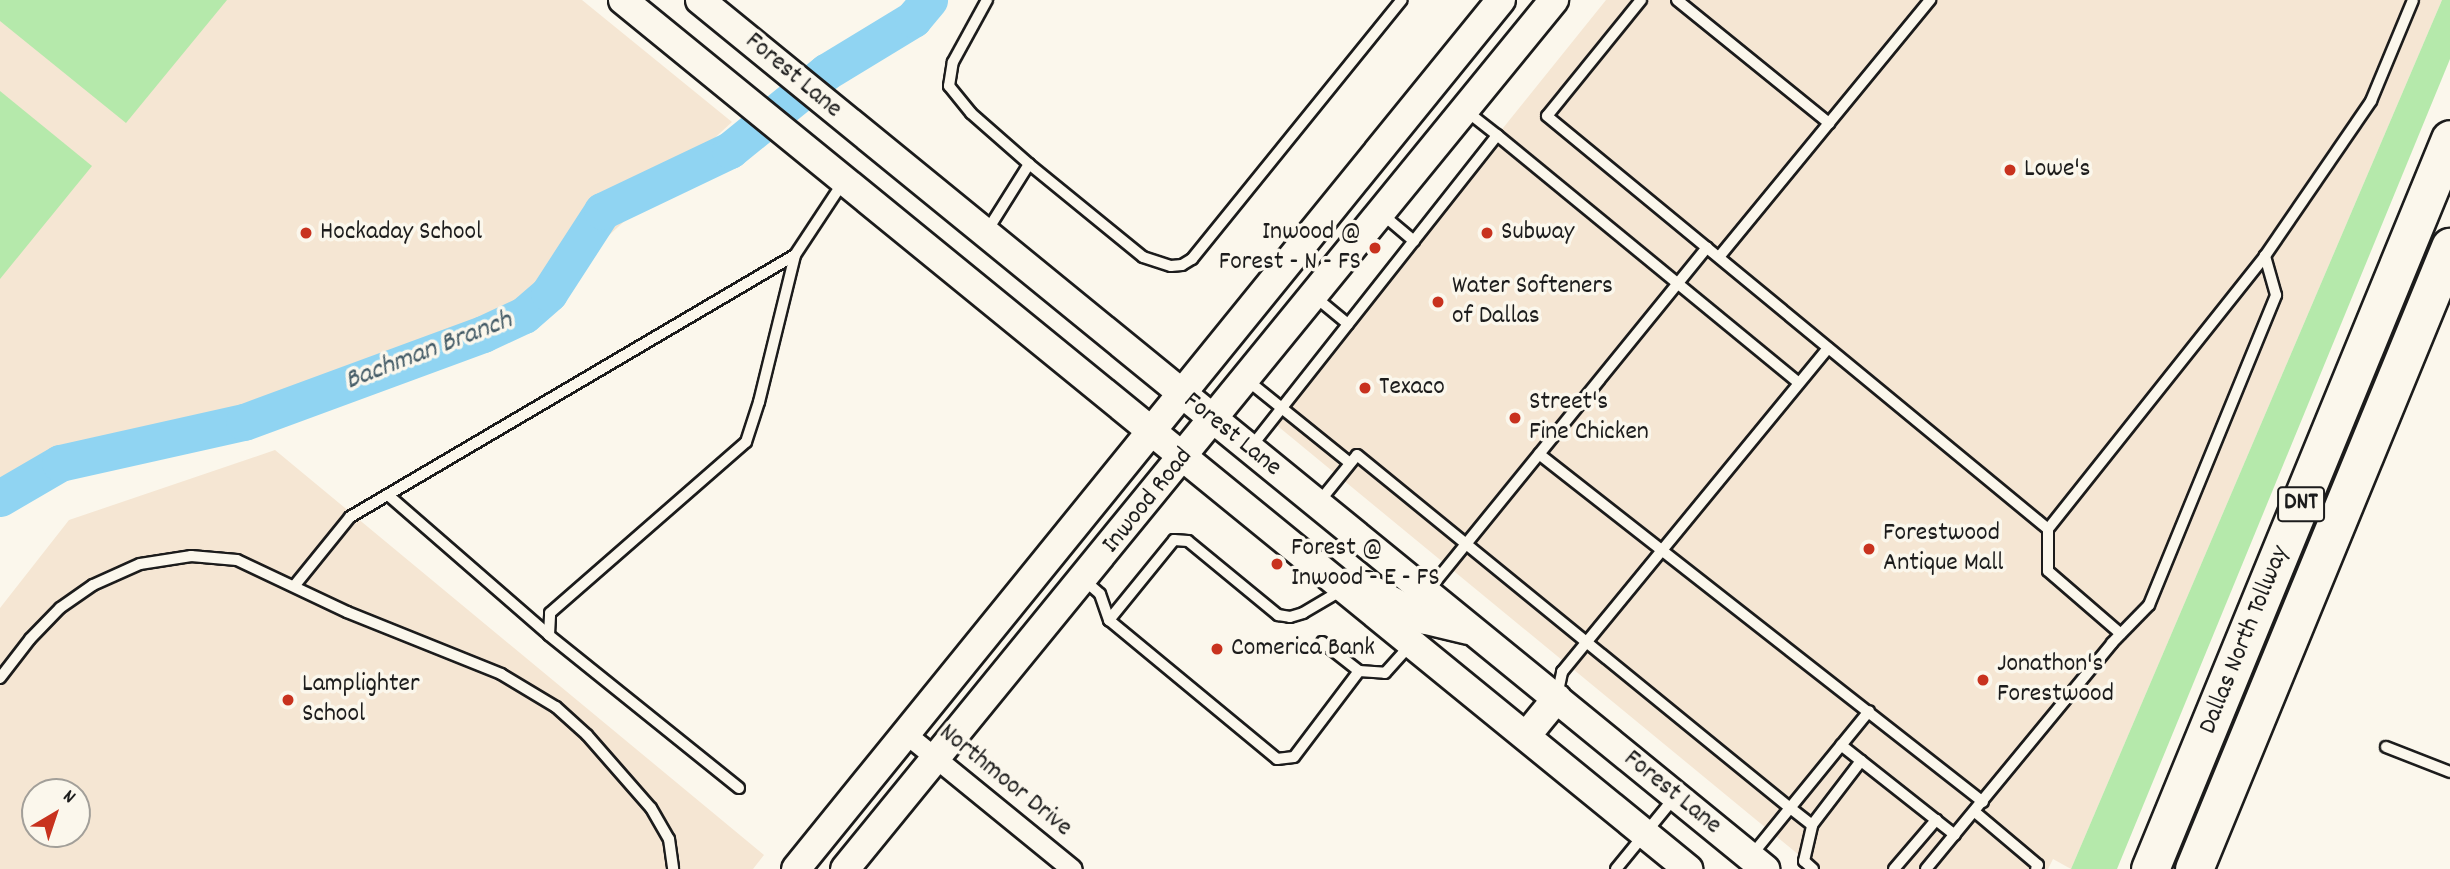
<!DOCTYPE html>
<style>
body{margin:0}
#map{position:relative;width:2450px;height:869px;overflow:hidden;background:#fbf7ec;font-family:Dekko,sans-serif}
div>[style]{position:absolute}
.built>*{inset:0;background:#f5e6d3}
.green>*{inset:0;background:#b5e9ab}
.river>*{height:37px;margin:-18.5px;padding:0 18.5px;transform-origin:18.5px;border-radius:18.5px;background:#90d4f2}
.roads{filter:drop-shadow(2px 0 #1c1c1c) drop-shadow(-2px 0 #1c1c1c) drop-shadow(0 2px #1c1c1c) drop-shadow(0 -2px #1c1c1c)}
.service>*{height:10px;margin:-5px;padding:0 5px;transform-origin:5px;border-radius:5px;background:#fbf7ec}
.minor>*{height:19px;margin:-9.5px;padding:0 9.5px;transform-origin:9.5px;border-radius:9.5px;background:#fbf7ec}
.secondary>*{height:28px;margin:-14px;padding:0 14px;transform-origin:14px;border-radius:14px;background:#fbf7ec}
.motorway>*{height:37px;margin:-18.5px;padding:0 18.5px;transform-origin:18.5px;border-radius:18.5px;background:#fbf7ec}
.dots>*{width:19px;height:19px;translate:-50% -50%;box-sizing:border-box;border:4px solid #fbf7ec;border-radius:50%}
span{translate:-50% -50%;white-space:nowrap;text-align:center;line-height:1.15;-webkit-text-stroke:7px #fbf7ec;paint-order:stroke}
.shield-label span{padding:2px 5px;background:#fbf7ec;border:2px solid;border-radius:5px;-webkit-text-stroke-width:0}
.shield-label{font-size:24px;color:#1c1c1c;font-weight:700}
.street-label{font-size:26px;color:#1c1c1c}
.poi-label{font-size:26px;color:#1c1c1c}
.left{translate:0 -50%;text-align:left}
.right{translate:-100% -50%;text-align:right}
.water-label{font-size:28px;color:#455c67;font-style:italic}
.north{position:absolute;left:21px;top:778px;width:70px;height:70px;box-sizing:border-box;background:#fbf7ec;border:2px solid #a29f99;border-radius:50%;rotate:39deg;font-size:19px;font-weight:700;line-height:28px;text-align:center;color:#1c1c1c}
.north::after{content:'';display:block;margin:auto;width:24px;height:32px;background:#c8321e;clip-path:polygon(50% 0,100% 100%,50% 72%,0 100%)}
</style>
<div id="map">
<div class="built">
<i style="clip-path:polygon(0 0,582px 0,732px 122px,592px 251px,551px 284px,510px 309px,461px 324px,410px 351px,247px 410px,182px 425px,57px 460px,0 494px)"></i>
<i style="clip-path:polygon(1606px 0,2442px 0,2071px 869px,2053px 859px,2048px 869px,1816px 869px,1269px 419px)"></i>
<i style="clip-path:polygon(evenodd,275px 450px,764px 855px,753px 869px,0 869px,0 608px,69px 520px,275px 450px,35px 792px,77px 792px,77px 834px,35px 834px,35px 792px)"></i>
</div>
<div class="green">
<i style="clip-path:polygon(0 0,227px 0,126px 123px,0 21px)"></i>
<i style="clip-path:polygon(2442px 0,2450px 0,2450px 59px,2117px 869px,2071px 869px)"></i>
<i style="clip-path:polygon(0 91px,92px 166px,0 279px)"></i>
</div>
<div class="river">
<i style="left:0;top:498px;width:69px;rotate:-30.3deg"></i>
<i style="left:60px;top:463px;width:189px;rotate:-12.6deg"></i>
<i style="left:244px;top:422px;width:255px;rotate:-20.2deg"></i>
<i style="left:483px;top:334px;width:45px;rotate:-24.9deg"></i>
<i style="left:524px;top:315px;width:33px;rotate:-41deg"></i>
<i style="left:549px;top:293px;width:98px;rotate:-57.1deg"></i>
<i style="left:602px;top:211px;width:142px;rotate:-25.5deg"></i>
<i style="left:730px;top:150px;width:124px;rotate:-39.1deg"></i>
<i style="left:826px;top:72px;width:102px;rotate:-31.3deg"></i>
<i style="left:913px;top:19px;width:25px;rotate:-50deg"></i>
</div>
<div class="roads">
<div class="service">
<i style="left:1641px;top:0;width:149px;rotate:129deg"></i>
<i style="left:1547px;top:116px;width:649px;rotate:39.5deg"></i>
<i style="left:2048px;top:529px;width:349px;rotate:-51.5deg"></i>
<i style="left:2265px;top:256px;width:188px;rotate:-55.6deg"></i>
<i style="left:2371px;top:101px;width:109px;rotate:-67.4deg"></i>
<i style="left:1677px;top:0;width:196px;rotate:39deg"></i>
<i style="left:1465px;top:110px;width:41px;rotate:38deg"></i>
<i style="left:1029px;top:164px;width:147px;rotate:39.2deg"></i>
<i style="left:1143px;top:257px;width:29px;rotate:18deg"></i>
<i style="left:1171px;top:266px;width:11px;rotate:-5deg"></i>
<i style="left:1182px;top:265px;width:12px;rotate:-31deg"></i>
<i style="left:1192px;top:259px;width:333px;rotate:-51deg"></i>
<i style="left:1382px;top:214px;width:42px;rotate:40.2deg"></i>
<i style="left:987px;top:231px;width:79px;rotate:-57.9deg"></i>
<i style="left:1029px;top:164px;width:77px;rotate:-138.7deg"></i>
<i style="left:971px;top:113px;width:35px;rotate:-129deg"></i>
<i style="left:949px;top:86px;width:24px;rotate:-81deg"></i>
<i style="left:953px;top:62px;width:71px;rotate:-61.3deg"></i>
<i style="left:1719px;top:257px;width:333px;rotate:-50.6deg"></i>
<i style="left:1314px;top:296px;width:44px;rotate:39.5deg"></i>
<i style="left:1247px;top:380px;width:132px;rotate:38.9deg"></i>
<i style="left:1251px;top:447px;width:397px;rotate:-51.7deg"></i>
<i style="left:1497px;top:135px;width:389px;rotate:39.4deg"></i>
<i style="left:1539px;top:454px;width:564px;rotate:38.09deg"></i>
<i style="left:388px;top:495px;width:213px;rotate:41deg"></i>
<i style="left:1319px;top:502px;width:60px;rotate:-51deg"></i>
<i style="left:1357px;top:455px;width:559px;rotate:39.19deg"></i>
<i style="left:1790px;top:808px;width:62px;rotate:129.1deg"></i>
<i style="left:2048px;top:529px;width:42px;rotate:90deg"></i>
<i style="left:2048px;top:571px;width:96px;rotate:40.8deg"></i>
<i style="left:1084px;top:580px;width:21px;rotate:41deg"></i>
<i style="left:1100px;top:594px;width:28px;rotate:71deg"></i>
<i style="left:1109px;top:620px;width:218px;rotate:39.6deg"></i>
<i style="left:1277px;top:759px;width:17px;rotate:-7deg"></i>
<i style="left:1294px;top:757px;width:108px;rotate:-52.9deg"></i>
<i style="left:1359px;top:671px;width:47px;rotate:-141.9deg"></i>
<i style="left:295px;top:585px;width:87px;rotate:-51deg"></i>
<i style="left:350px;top:517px;width:516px;rotate:-30.49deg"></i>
<i style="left:795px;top:255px;width:89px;rotate:-56.5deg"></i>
<i style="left:1427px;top:592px;width:444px;rotate:-50.9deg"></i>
<i style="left:1109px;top:620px;width:103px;rotate:-50.9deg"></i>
<i style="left:1174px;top:540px;width:14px;rotate:4deg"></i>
<i style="left:1188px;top:541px;width:117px;rotate:39.4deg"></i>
<i style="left:1278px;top:615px;width:12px;rotate:9deg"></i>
<i style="left:1290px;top:617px;width:14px;rotate:-17deg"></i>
<i style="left:1303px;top:613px;width:45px;rotate:-30.5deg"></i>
<i style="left:1359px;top:671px;width:26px;rotate:4deg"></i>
<i style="left:1385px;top:673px;width:39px;rotate:-48deg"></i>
<i style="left:0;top:678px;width:49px;rotate:-52.4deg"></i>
<i style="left:30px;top:639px;width:43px;rotate:-45.9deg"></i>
<i style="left:60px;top:608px;width:40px;rotate:-34.9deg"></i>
<i style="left:93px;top:585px;width:51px;rotate:-24.1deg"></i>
<i style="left:140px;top:564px;width:52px;rotate:-8.9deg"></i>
<i style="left:191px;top:556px;width:46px;rotate:5deg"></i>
<i style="left:237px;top:560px;width:122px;rotate:25.3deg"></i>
<i style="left:347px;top:612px;width:166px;rotate:21.9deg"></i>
<i style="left:501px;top:674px;width:64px;rotate:31deg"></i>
<i style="left:556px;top:707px;width:42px;rotate:42.1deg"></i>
<i style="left:587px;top:735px;width:97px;rotate:48.8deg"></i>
<i style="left:651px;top:808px;width:36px;rotate:60deg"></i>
<i style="left:669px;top:839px;width:30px;rotate:82deg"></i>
<i style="left:1557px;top:696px;width:25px;rotate:-78deg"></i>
<i style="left:1562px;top:672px;width:419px;rotate:-50.6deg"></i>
<i style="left:1841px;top:745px;width:145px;rotate:38.3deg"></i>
<i style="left:2386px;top:747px;width:69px;rotate:21.3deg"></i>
<i style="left:739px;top:788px;width:244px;rotate:-141.2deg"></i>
<i style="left:549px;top:635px;width:22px;rotate:-87deg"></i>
<i style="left:550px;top:613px;width:260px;rotate:-41.1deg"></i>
<i style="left:746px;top:442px;width:42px;rotate:-72deg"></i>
<i style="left:759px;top:402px;width:151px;rotate:-76.2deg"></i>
<i style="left:1975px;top:812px;width:82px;rotate:40.1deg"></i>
<i style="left:2038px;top:865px;width:4px;rotate:117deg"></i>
<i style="left:1812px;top:825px;width:81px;rotate:-52.6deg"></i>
<i style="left:1616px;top:869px;width:93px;rotate:-50.7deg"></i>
<i style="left:1813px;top:869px;width:12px;rotate:-138deg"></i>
<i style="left:1804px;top:861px;width:37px;rotate:-77deg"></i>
<i style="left:1812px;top:825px;width:28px;rotate:-142deg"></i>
<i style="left:1790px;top:808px;width:125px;rotate:-50.8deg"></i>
<i style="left:1894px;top:869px;width:65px;rotate:-49.4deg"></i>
<i style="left:1926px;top:869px;width:293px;rotate:-50.5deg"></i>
<i style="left:2112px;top:643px;width:53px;rotate:-45.8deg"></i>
<i style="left:2149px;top:605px;width:335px;rotate:-67.7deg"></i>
<i style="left:2276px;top:295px;width:41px;rotate:-105.8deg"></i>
</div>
<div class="minor">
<i style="left:905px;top:733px;width:215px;rotate:39.2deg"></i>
</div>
<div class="secondary">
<i style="left:623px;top:0;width:1375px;rotate:39.21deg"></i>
<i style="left:700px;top:0;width:1375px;rotate:39.21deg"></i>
<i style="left:1347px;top:588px;width:18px;rotate:-6deg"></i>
<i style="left:1365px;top:586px;width:70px;rotate:29.1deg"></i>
<i style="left:1426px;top:620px;width:43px;rotate:13.4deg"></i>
<i style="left:1526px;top:736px;width:49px;rotate:-50.8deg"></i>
<i style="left:796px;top:869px;width:1119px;rotate:-50.95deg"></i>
<i style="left:845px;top:869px;width:1122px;rotate:-50.79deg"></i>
</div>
<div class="motorway">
<i style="left:2150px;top:869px;width:789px;rotate:-67.66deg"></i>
<i style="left:2194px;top:869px;width:673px;rotate:-67.63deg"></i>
</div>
</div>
<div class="dots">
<i style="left:2010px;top:170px;background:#c8321e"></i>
<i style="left:306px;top:233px;background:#c8321e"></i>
<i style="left:1487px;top:233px;background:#c8321e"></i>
<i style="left:1375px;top:248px;background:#c8321e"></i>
<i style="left:1438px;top:302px;background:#c8321e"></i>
<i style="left:1365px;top:388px;background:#c8321e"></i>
<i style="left:1515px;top:418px;background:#c8321e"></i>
<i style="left:1869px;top:549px;background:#c8321e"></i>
<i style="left:1277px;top:564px;background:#c8321e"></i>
<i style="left:1217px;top:649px;background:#c8321e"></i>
<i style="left:1983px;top:680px;background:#c8321e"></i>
<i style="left:288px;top:700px;background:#c8321e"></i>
</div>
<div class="shield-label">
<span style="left:2301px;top:504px">DNT</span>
</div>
<div class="street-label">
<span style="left:793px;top:76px;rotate:40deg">Forest Lane</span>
<span style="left:1232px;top:435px;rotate:39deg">Forest Lane</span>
<span style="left:1148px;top:501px;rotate:-51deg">Inwood Road</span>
<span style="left:2245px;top:640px;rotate:-68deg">Dallas North Tollway</span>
<span style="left:1005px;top:781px;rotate:39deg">Northmoor Drive</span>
<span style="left:1672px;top:793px;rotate:39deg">Forest Lane</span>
</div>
<div class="poi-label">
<span class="left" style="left:2024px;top:170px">Lowe's</span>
<span class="left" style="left:320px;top:233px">Hockaday School</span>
<span class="right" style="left:1361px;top:248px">Inwood @<br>Forest - N - FS</span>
<span class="left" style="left:1501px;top:233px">Subway</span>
<span class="left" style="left:1452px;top:302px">Water Softeners<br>of Dallas</span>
<span class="left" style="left:1379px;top:388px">Texaco</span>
<span class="left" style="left:1529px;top:418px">Street's<br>Fine Chicken</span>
<span class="left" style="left:1883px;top:549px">Forestwood<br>Antique Mall</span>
<span class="left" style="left:1291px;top:564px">Forest @<br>Inwood - E - FS</span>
<span class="left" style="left:1231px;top:649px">Comerica Bank</span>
<span class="left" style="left:1997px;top:680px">Jonathon's<br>Forestwood</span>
<span class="left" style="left:302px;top:700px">Lamplighter<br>School</span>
</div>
<div class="water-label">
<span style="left:429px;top:352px;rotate:-21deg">Bachman Branch</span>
</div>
<div class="north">N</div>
</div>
